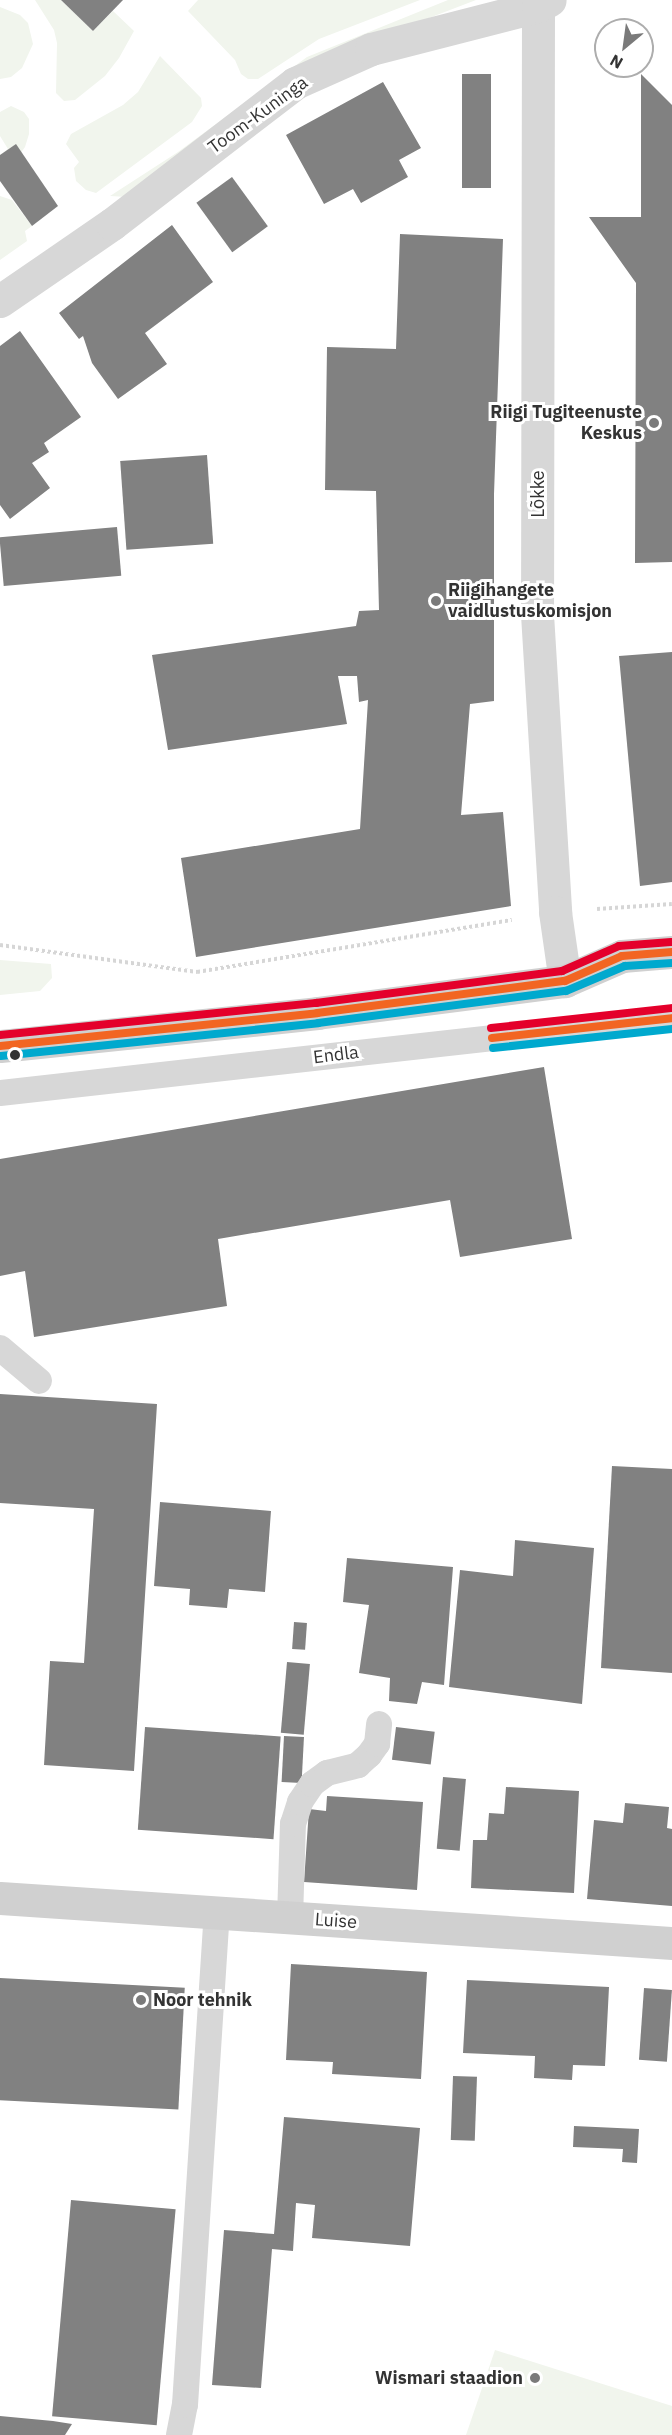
<!DOCTYPE html>
<meta charset="utf-8">
<style>
body{margin:0}
#map{position:relative;width:672px;height:2435px;overflow:hidden;background:#fff;font-family:"IBM Plex Sans",sans-serif}
div>[style]{position:absolute}
.green>*{inset:0;background:#f1f5ed}
.building>*{inset:0;background:#818181;transform-origin:0 0}
.path>*{height:4px;margin-top:-2px;transform-origin:0;background:repeating-linear-gradient(90deg,#d6d6d6 0 3px,transparent 0 6px)}
.lane>*{height:26px;margin:-13px;padding:0 13px;transform-origin:13px;border-radius:13px;background:#d7d7d7}
.street>*{height:33px;margin:-16.5px;padding:0 16.5px;transform-origin:16.5px;border-radius:16.5px;background:#d7d7d7}
.secondary>*{height:33px;margin:-16.5px;padding:0 16.5px;transform-origin:16.5px;border-radius:16.5px;background:#d0d0d0}
.bus-1>*{height:8px;margin:-4px;padding:0 4px;transform-origin:4px;border-radius:4px;background:#f26522}
.bus-2>*{height:8px;margin:-4px;padding:0 4px;transform-origin:4px;border-radius:4px;background:#00a9ce}
.bus-3>*{height:8px;margin:-4px;padding:0 4px;transform-origin:4px;border-radius:4px;background:#e4002b}
.dots>*{width:16px;height:16px;translate:-50% -50%;box-sizing:border-box;border:3px solid #fff;border-radius:50%}
span{translate:-50% -50%;white-space:nowrap;text-align:center;line-height:1.15;-webkit-text-stroke:6px #fff;paint-order:stroke}
.street-label{font-size:18px;color:#333}
.poi-label{font-size:18px;color:#333;font-weight:700}
.right{translate:-100% -50%;text-align:right}
.left{translate:0 -50%;text-align:left}
.north{position:absolute;left:594px;top:18px;width:60px;height:60px;box-sizing:border-box;background:#fff;border:2px solid #adadad;border-radius:50%;rotate:209deg;font-size:16px;font-weight:700;line-height:24px;text-align:center;color:#333}
.north::after{content:'';display:block;margin:auto;width:21px;height:27px;background:#7a7a7a;clip-path:polygon(50% 0,100% 100%,50% 72%,0 100%)}
</style>
<div id="map">
<div class="green">
<i style="clip-path:polygon(35px 0,61px 0,93px 31px,113px 11px,134px 31px,119px 58px,105px 76px,75px 100px,64px 101px,56px 93px,57px 43px,54px 30px)"></i>
<i style="clip-path:polygon(198px 0,420px 0,319px 39px,258px 79px,248px 79px,241px 74px,235px 60px,188px 11px)"></i>
<i style="clip-path:polygon(448px 0,476px 0,325px 58px,127px 197px,110px 196px,178px 152px,307px 57px)"></i>
<i style="clip-path:polygon(0 7px,20px 15px,28px 23px,33px 44px,22px 68px,11px 77px,0 79px)"></i>
<i style="clip-path:polygon(160px 56px,201px 98px,202px 106px,192px 122px,96px 193px,86px 190px,76px 181px,74px 168px,79px 162px,66px 144px,71px 134px,123px 105px,138px 92px)"></i>
<i style="clip-path:polygon(11px 106px,24px 112px,29px 119px,29px 134px,25px 147px,0 182px,0 155px,8px 149px,0 136px,0 112px)"></i>
<i style="clip-path:polygon(0 196px,12px 200px,32px 226px,25px 231px,27px 241px,0 260px)"></i>
<i style="clip-path:polygon(0 960px,51px 964px,52px 978px,40px 991px,0 995px)"></i>
<i style="clip-path:polygon(495px 2350px,672px 2406px,672px 2435px,466px 2435px)"></i>
</div>
<div class="building">
<i style="clip-path:polygon(61px 0,123px 0,93px 31px)"></i>
<i style="left:462px;top:74px;width:29px;height:114px"></i>
<i style="clip-path:polygon(641px 74px,672px 105px,672px 562px,635px 563px,636px 283px,589px 217px,641px 217px)"></i>
<i style="clip-path:polygon(383px 82px,421px 148px,399px 160px,408px 177px,361px 203px,353px 189px,324px 204px,286px 135px)"></i>
<i style="clip-path:polygon(16px 144px,58px 206px,32px 226px,0 181px,0 155px)"></i>
<i style="left:232px;top:177px;width:61px;height:44px;rotate:54deg"></i>
<i style="clip-path:polygon(172px 225px,213px 282px,145px 333px,167px 364px,118px 399px,92px 363px,83px 336px,79px 339px,59px 313px)"></i>
<i style="clip-path:polygon(400px 234px,503px 239px,494px 494px,494px 701px,470px 704px,461px 815px,503px 812px,511px 906px,196px 957px,181px 858px,360px 829px,368px 700px,359px 702px,357px 676px,338px 676px,347px 724px,168px 750px,152px 655px,356px 626px,359px 611px,379px 610px,376px 491px,325px 490px,327px 347px,396px 349px)"></i>
<i style="clip-path:polygon(20px 331px,81px 417px,44px 443px,49px 452px,32px 463px,50px 488px,10px 519px,0 505px,0 346px)"></i>
<i style="left:207px;top:455px;width:89px;height:87px;rotate:86deg"></i>
<i style="left:117px;top:527px;width:49px;height:118px;rotate:85deg"></i>
<i style="clip-path:polygon(672px 652px,672px 882px,640px 886px,619px 656px)"></i>
<i style="clip-path:polygon(544px 1067px,572px 1239px,460px 1257px,450px 1200px,218px 1239px,227px 1306px,34px 1337px,25px 1271px,0 1276px,0 1159px)"></i>
<i style="clip-path:polygon(0 1394px,157px 1404px,134px 1771px,44px 1765px,50px 1661px,84px 1663px,94px 1509px,0 1503px)"></i>
<i style="clip-path:polygon(612px 1466px,672px 1469px,672px 1673px,601px 1668px)"></i>
<i style="clip-path:polygon(160px 1502px,271px 1511px,265px 1592px,229px 1589px,227px 1608px,189px 1605px,190px 1589px,154px 1586px)"></i>
<i style="clip-path:polygon(515px 1540px,594px 1548px,582px 1704px,449px 1687px,460px 1570px,513px 1576px)"></i>
<i style="clip-path:polygon(347px 1558px,453px 1567px,444px 1685px,422px 1682px,417px 1704px,389px 1701px,390px 1678px,359px 1673px,369px 1605px,343px 1602px)"></i>
<i style="left:294px;top:1622px;width:13px;height:27px;rotate:4deg"></i>
<i style="left:287px;top:1662px;width:23px;height:71px;rotate:5deg"></i>
<i style="left:145px;top:1727px;width:136px;height:103px;rotate:4deg"></i>
<i style="left:396px;top:1727px;width:39px;height:33px;rotate:7deg"></i>
<i style="left:284px;top:1736px;width:20px;height:46px;rotate:3deg"></i>
<i style="left:443px;top:1777px;width:23px;height:72px;rotate:5deg"></i>
<i style="clip-path:polygon(506px 1787px,579px 1791px,574px 1893px,471px 1888px,473px 1840px,487px 1840px,489px 1813px,504px 1814px)"></i>
<i style="clip-path:polygon(327px 1796px,423px 1802px,417px 1890px,304px 1882px,309px 1809px,326px 1811px)"></i>
<i style="clip-path:polygon(625px 1803px,669px 1807px,667px 1828px,672px 1829px,672px 1906px,587px 1899px,594px 1820px,623px 1823px)"></i>
<i style="clip-path:polygon(291px 1964px,427px 1972px,421px 2079px,332px 2074px,333px 2062px,286px 2060px)"></i>
<i style="left:0;top:1978px;width:185px;height:122px;rotate:3deg"></i>
<i style="clip-path:polygon(467px 1980px,609px 1987px,605px 2066px,573px 2065px,572px 2080px,534px 2078px,535px 2056px,463px 2053px)"></i>
<i style="left:644px;top:1988px;width:28px;height:72px;rotate:4deg"></i>
<i style="left:453px;top:2076px;width:24px;height:64px;rotate:2deg"></i>
<i style="clip-path:polygon(284px 2117px,420px 2128px,410px 2246px,312px 2238px,315px 2205px,296px 2203px,293px 2251px,272px 2249px,261px 2388px,212px 2385px,224px 2230px,274px 2234px)"></i>
<i style="clip-path:polygon(574px 2126px,639px 2129px,637px 2163px,622px 2162px,623px 2149px,573px 2147px)"></i>
<i style="left:71px;top:2200px;width:105px;height:217px;rotate:5deg"></i>
<i style="clip-path:polygon(0 2416px,53px 2421px,72px 2424px,65px 2435px,0 2435px)"></i>
</div>
<div class="path">
<i style="left:597px;top:909px;width:75px;rotate:-3.8deg"></i>
<i style="left:0;top:945px;width:199px;rotate:7.8deg"></i>
<i style="left:197px;top:972px;width:319px;rotate:-9.4deg"></i>
</div>
<div class="lane">
<i style="left:0;top:1093px;width:676px;rotate:-6.37deg"></i>
<i style="left:0;top:1348px;width:51px;rotate:40.2deg"></i>
<i style="left:290px;top:1918px;width:94px;rotate:-88.2deg"></i>
<i style="left:293px;top:1824px;width:23px;rotate:-72deg"></i>
<i style="left:300px;top:1802px;width:22px;rotate:-56deg"></i>
<i style="left:312px;top:1784px;width:19px;rotate:-36deg"></i>
<i style="left:327px;top:1773px;width:32px;rotate:-14deg"></i>
<i style="left:358px;top:1765px;width:15px;rotate:-42deg"></i>
<i style="left:369px;top:1755px;width:14px;rotate:-54deg"></i>
<i style="left:377px;top:1744px;width:20px;rotate:-84deg"></i>
<i style="left:179px;top:2435px;width:31px;rotate:-79deg"></i>
<i style="left:185px;top:2405px;width:493px;rotate:-86.3deg"></i>
</div>
<div class="street">
<i style="left:538px;top:6px;width:608px;rotate:90.09deg"></i>
<i style="left:537px;top:614px;width:299px;rotate:86.5deg"></i>
<i style="left:555px;top:912px;width:70px;rotate:81.8deg"></i>
<i style="left:0;top:301px;width:136px;rotate:-34.5deg"></i>
<i style="left:112px;top:224px;width:231px;rotate:-37.6deg"></i>
<i style="left:295px;top:83px;width:83px;rotate:-24.1deg"></i>
<i style="left:371px;top:49px;width:172px;rotate:-14.4deg"></i>
<i style="left:538px;top:6px;width:13px;rotate:-27deg"></i>
</div>
<div class="secondary">
<i style="left:0;top:1046px;width:319px;rotate:-5.9deg"></i>
<i style="left:317px;top:1013px;width:250px;rotate:-7.4deg"></i>
<i style="left:565px;top:981px;width:62px;rotate:-23.7deg"></i>
<i style="left:622px;top:956px;width:50px;rotate:-4.6deg"></i>
<i style="left:0;top:1898px;width:674px;rotate:3.83deg"></i>
</div>
<div class="bus-1">
<i style="left:492px;top:1038px;width:181px;rotate:-6.3deg"></i>
<i style="left:0;top:1046px;width:319px;rotate:-5.9deg"></i>
<i style="left:317px;top:1013px;width:250px;rotate:-7.4deg"></i>
<i style="left:565px;top:981px;width:62px;rotate:-23.7deg"></i>
<i style="left:622px;top:956px;width:50px;rotate:-4.6deg"></i>
</div>
<div class="bus-2">
<i style="left:493px;top:1048px;width:180px;rotate:-6.1deg"></i>
<i style="left:1px;top:1056px;width:319px;rotate:-5.9deg"></i>
<i style="left:318px;top:1023px;width:250px;rotate:-7.4deg"></i>
<i style="left:566px;top:991px;width:64px;rotate:-23deg"></i>
<i style="left:625px;top:966px;width:47px;rotate:-3.7deg"></i>
</div>
<div class="bus-3">
<i style="left:491px;top:1028px;width:181px;rotate:-6.3deg"></i>
<i style="left:0;top:1035px;width:318px;rotate:-5.8deg"></i>
<i style="left:316px;top:1003px;width:248px;rotate:-7.4deg"></i>
<i style="left:562px;top:971px;width:62px;rotate:-23.7deg"></i>
<i style="left:619px;top:946px;width:52px;rotate:-4.4deg"></i>
</div>
<div class="dots">
<i style="left:654px;top:423px;background:#7a7a7a"></i>
<i style="left:436px;top:601px;background:#7a7a7a"></i>
<i style="left:15px;top:1055px;background:#333"></i>
<i style="left:141px;top:2000px;background:#7a7a7a"></i>
<i style="left:535px;top:2378px;background:#7a7a7a"></i>
</div>
<div class="street-label">
<span style="left:258px;top:115px;rotate:-36deg">Toom-Kuninga</span>
<span style="left:538px;top:494px;rotate:-90deg">Lõkke</span>
<span style="left:336px;top:1055px;rotate:-7deg">Endla</span>
<span style="left:336px;top:1921px;rotate:4deg">Luise</span>
</div>
<div class="poi-label">
<span class="right" style="left:642px;top:423px">Riigi Tugiteenuste<br>Keskus</span>
<span class="left" style="left:448px;top:601px">Riigihangete<br>vaidlustuskomisjon</span>
<span class="left" style="left:153px;top:2000px">Noor tehnik</span>
<span class="right" style="left:523px;top:2378px">Wismari staadion</span>
</div>
<div class="north">N</div>
</div>
